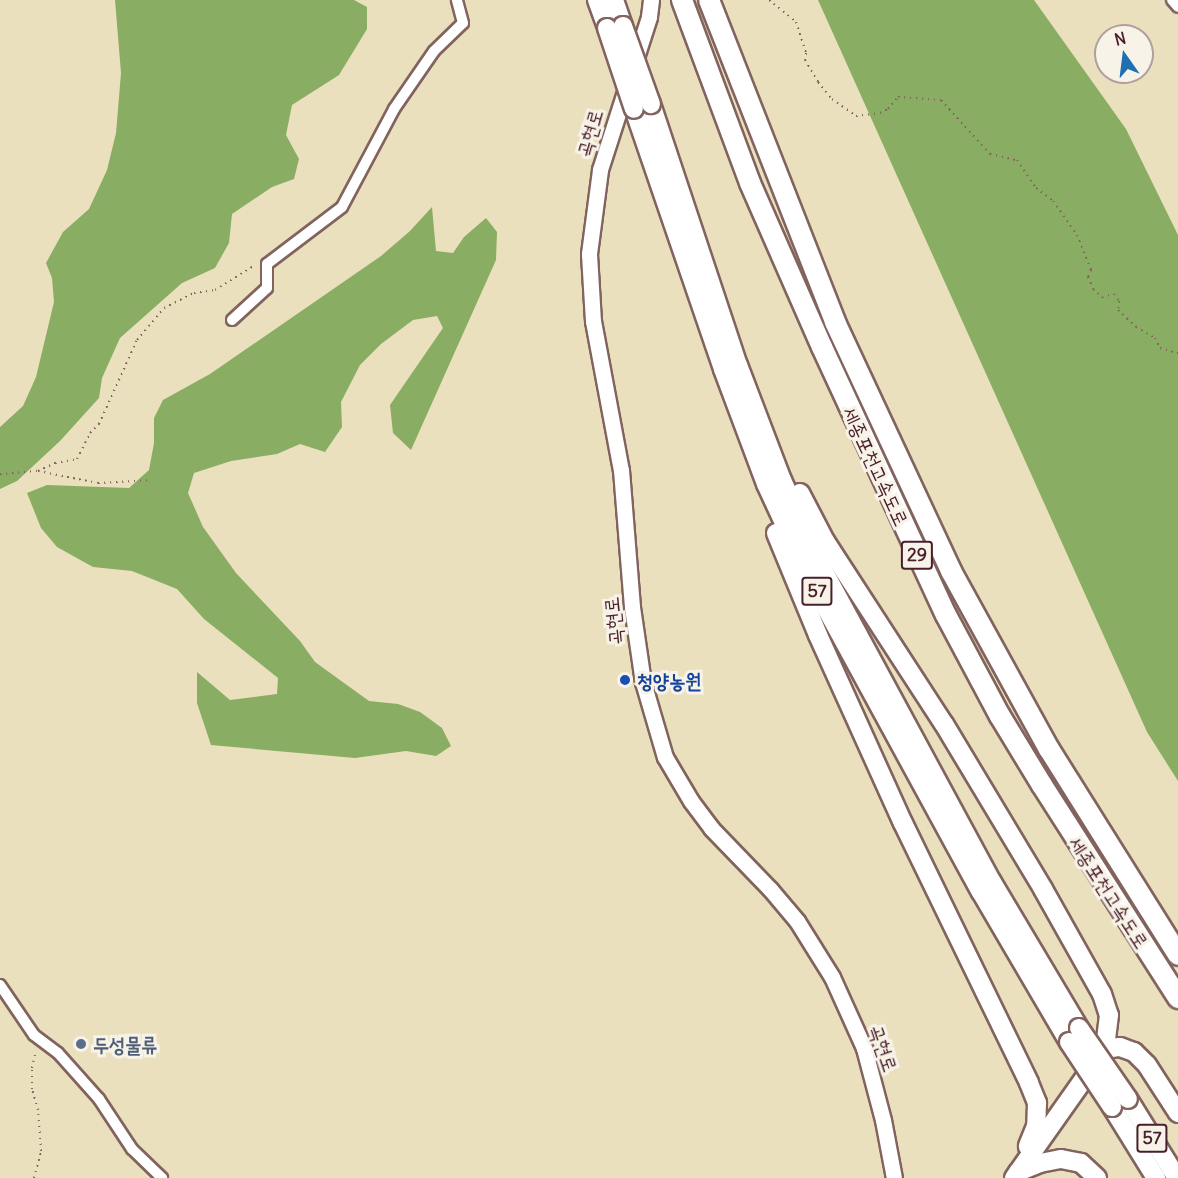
<!DOCTYPE html>
<meta charset="utf-8">
<style>
body{margin:0}
#map{position:relative;width:1178px;height:1178px;overflow:hidden;background:#ebe0be;font-family:Delius,"Poor Story",sans-serif}
div>[style]{position:absolute}
.forest>*{inset:0;background:#89ad62}
.path>*{height:2px;margin-top:-1px;transform-origin:0;background:repeating-linear-gradient(90deg,#82635e 0 1.5px,transparent 0 6px)}
.roads{filter:drop-shadow(2px 0 #82635e) drop-shadow(-2px 0 #82635e) drop-shadow(0 2px #82635e) drop-shadow(0 -2px #82635e)}
.minor>*{height:10px;margin:-5px;padding:0 5px;transform-origin:5px;border-radius:5px;background:#fff}
.secondary>*{height:15px;margin:-7.5px;padding:0 7.5px;transform-origin:7.5px;border-radius:7.5px;background:#fff}
.trunk>*{height:18px;margin:-9px;padding:0 9px;transform-origin:9px;border-radius:9px;background:#fff}
.motorway>*{height:20px;margin:-10px;padding:0 10px;transform-origin:10px;border-radius:10px;background:#fff}
.bridges{filter:drop-shadow(2px 0 #82635e) drop-shadow(-2px 0 #82635e) drop-shadow(0 2px #82635e) drop-shadow(0 -2px #82635e)}
.trunk-bridge>*{height:18px;margin:-9px;padding:0 9px;transform-origin:9px;border-radius:9px;background:#fff}
.dots>*{width:16px;height:16px;translate:-50% -50%;box-sizing:border-box;border:3px solid #f7f3e8;border-radius:50%}
span{translate:-50% -50%;white-space:nowrap;text-align:center;line-height:1.15;-webkit-text-stroke:6px #f7f3e8;paint-order:stroke}
.shield-label span{padding:2px 4px;background:#f7f3e8;border:2px solid;border-radius:4px;-webkit-text-stroke-width:0}
.shield-label{font-size:18px;color:#4a1f2b;font-weight:700}
.street-label{font-size:20px;color:#4a1f2b}
.transit-label{font-size:20px;color:#164399;font-weight:700}
.left{translate:0 -50%;text-align:left}
.service-label{font-size:20px;color:#4e5e75;font-weight:700}
.north{position:absolute;left:1094px;top:24px;width:60px;height:60px;box-sizing:border-box;background:#f7f3e8;border:2px solid #b29e9c;border-radius:50%;rotate:346deg;font-size:16px;font-weight:700;line-height:24px;text-align:center;color:#4a1f2b}
.north::after{content:'';display:block;margin:auto;width:21px;height:27px;background:#1f6fb2;clip-path:polygon(50% 0,100% 100%,50% 72%,0 100%)}
</style>
<div id="map">
<div class="forest">
<i style="clip-path:polygon(115px 0,354px 0,367px 7px,367px 29px,339px 75px,292px 105px,286px 135px,299px 159px,294px 179px,272px 187px,232px 214px,229px 243px,215px 268px,182px 283px,120px 338px,102px 378px,99px 398px,60px 441px,17px 481px,0 489px,0 427px,23px 406px,36px 377px,54px 302px,52px 278px,46px 263px,63px 232px,89px 209px,107px 170px,116px 133px,121px 73px)"></i>
<i style="clip-path:polygon(818px 0,1034px 0,1126px 129px,1178px 235px,1178px 781px,1147px 732px)"></i>
<i style="clip-path:polygon(432px 207px,436px 251px,453px 253px,464px 237px,486px 218px,497px 232px,496px 260px,411px 450px,393px 433px,390px 405px,443px 328px,437px 316px,413px 320px,381px 344px,360px 365px,341px 402px,342px 427px,325px 452px,300px 444px,277px 454px,231px 461px,194px 473px,188px 493px,203px 527px,236px 573px,300px 641px,315px 662px,369px 701px,398px 704px,420px 712px,442px 728px,451px 746px,436px 756px,406px 751px,355px 758px,211px 745px,197px 703px,197px 672px,230px 700px,277px 694px,278px 678px,204px 619px,177px 589px,132px 571px,93px 567px,57px 547px,41px 528px,27px 493px,47px 485px,129px 488px,149px 470px,154px 443px,154px 418px,163px 400px,210px 374px,381px 256px,410px 231px)"></i>
</div>
<div class="path">
<i style="left:769px;top:0;width:35px;rotate:39deg"></i>
<i style="left:796px;top:22px;width:33px;rotate:72deg"></i>
<i style="left:806px;top:53px;width:7px;rotate:98deg"></i>
<i style="left:805px;top:60px;width:26px;rotate:59deg"></i>
<i style="left:818px;top:82px;width:22px;rotate:51deg"></i>
<i style="left:832px;top:99px;width:29px;rotate:35deg"></i>
<i style="left:856px;top:116px;width:24px;rotate:-7deg"></i>
<i style="left:880px;top:113px;width:9px;rotate:-27deg"></i>
<i style="left:888px;top:109px;width:16px;rotate:-50deg"></i>
<i style="left:898px;top:97px;width:43px;rotate:4deg"></i>
<i style="left:941px;top:100px;width:73px;rotate:47.8deg"></i>
<i style="left:990px;top:154px;width:28px;rotate:13deg"></i>
<i style="left:1017px;top:160px;width:34px;rotate:56deg"></i>
<i style="left:1036px;top:188px;width:21px;rotate:37deg"></i>
<i style="left:1053px;top:201px;width:42px;rotate:54.8deg"></i>
<i style="left:1077px;top:235px;width:38px;rotate:68deg"></i>
<i style="left:1091px;top:270px;width:8px;rotate:113deg"></i>
<i style="left:1088px;top:277px;width:13px;rotate:67deg"></i>
<i style="left:1093px;top:289px;width:12px;rotate:42deg"></i>
<i style="left:1102px;top:297px;width:12px;rotate:-14deg"></i>
<i style="left:1114px;top:294px;width:9px;rotate:54deg"></i>
<i style="left:1119px;top:301px;width:9px;rotate:96deg"></i>
<i style="left:1118px;top:310px;width:25px;rotate:43deg"></i>
<i style="left:1136px;top:327px;width:22px;rotate:30deg"></i>
<i style="left:1155px;top:338px;width:11px;rotate:63deg"></i>
<i style="left:1160px;top:348px;width:19px;rotate:16deg"></i>
<i style="left:38px;top:471px;width:19px;rotate:-25deg"></i>
<i style="left:55px;top:463px;width:22px;rotate:-10deg"></i>
<i style="left:77px;top:459px;width:29px;rotate:-63deg"></i>
<i style="left:90px;top:433px;width:13px;rotate:-45deg"></i>
<i style="left:99px;top:424px;width:92px;rotate:-65.7deg"></i>
<i style="left:137px;top:340px;width:42px;rotate:-49.8deg"></i>
<i style="left:164px;top:308px;width:34px;rotate:-27deg"></i>
<i style="left:194px;top:293px;width:21px;rotate:-8deg"></i>
<i style="left:215px;top:290px;width:47px;rotate:-32deg"></i>
<i style="left:0;top:474px;width:38px;rotate:-5deg"></i>
<i style="left:38px;top:471px;width:61px;rotate:11.3deg"></i>
<i style="left:98px;top:483px;width:53px;rotate:-3.2deg"></i>
<i style="left:34px;top:1178px;width:28px;rotate:-75deg"></i>
<i style="left:41px;top:1151px;width:41px;rotate:-94.2deg"></i>
<i style="left:38px;top:1110px;width:22px;rotate:-106deg"></i>
<i style="left:32px;top:1089px;width:21px;rotate:-90deg"></i>
<i style="left:32px;top:1068px;width:17px;rotate:-77deg"></i>
</div>
<div class="roads">
<div class="minor">
<i style="left:1172px;top:0;width:9px;rotate:49deg"></i>
<i style="left:232px;top:320px;width:47px;rotate:-42.4deg"></i>
<i style="left:267px;top:288px;width:24px;rotate:-90deg"></i>
<i style="left:267px;top:264px;width:94px;rotate:-37.2deg"></i>
<i style="left:342px;top:207px;width:111px;rotate:-62deg"></i>
<i style="left:394px;top:109px;width:70px;rotate:-55.4deg"></i>
<i style="left:434px;top:51px;width:40px;rotate:-44deg"></i>
<i style="left:463px;top:23px;width:24px;rotate:-105deg"></i>
<i style="left:0;top:985px;width:60px;rotate:55.8deg"></i>
<i style="left:34px;top:1035px;width:30px;rotate:37deg"></i>
<i style="left:58px;top:1053px;width:62px;rotate:48.3deg"></i>
<i style="left:99px;top:1099px;width:60px;rotate:56.6deg"></i>
<i style="left:132px;top:1149px;width:42px;rotate:44deg"></i>
</div>
<div class="secondary">
<i style="left:651px;top:0;width:17px;rotate:97deg"></i>
<i style="left:649px;top:17px;width:161px;rotate:107.8deg"></i>
<i style="left:600px;top:170px;width:85px;rotate:97.5deg"></i>
<i style="left:589px;top:254px;width:67px;rotate:86.6deg"></i>
<i style="left:593px;top:321px;width:152px;rotate:79.4deg"></i>
<i style="left:621px;top:470px;width:137px;rotate:85.4deg"></i>
<i style="left:632px;top:607px;width:76px;rotate:81.7deg"></i>
<i style="left:643px;top:682px;width:78px;rotate:73.7deg"></i>
<i style="left:665px;top:757px;width:51px;rotate:59.4deg"></i>
<i style="left:691px;top:801px;width:34px;rotate:53deg"></i>
<i style="left:711px;top:828px;width:85px;rotate:46deg"></i>
<i style="left:770px;top:889px;width:42px;rotate:49.8deg"></i>
<i style="left:797px;top:921px;width:66px;rotate:58deg"></i>
<i style="left:832px;top:977px;width:78px;rotate:65.7deg"></i>
<i style="left:864px;top:1048px;width:74px;rotate:75.2deg"></i>
<i style="left:883px;top:1120px;width:59px;rotate:79.3deg"></i>
</div>
<div class="trunk">
<i style="left:597px;top:0;width:30px;rotate:70deg"></i>
<i style="left:614px;top:0;width:28px;rotate:71deg"></i>
<i style="left:651px;top:104px;width:275px;rotate:71.6deg"></i>
<i style="left:738px;top:365px;width:123px;rotate:69.1deg"></i>
<i style="left:782px;top:480px;width:97px;rotate:65.6deg"></i>
<i style="left:822px;top:568px;width:357px;rotate:61.6deg"></i>
<i style="left:992px;top:882px;width:170px;rotate:59.2deg"></i>
<i style="left:634px;top:109px;width:275px;rotate:71.1deg"></i>
<i style="left:723px;top:369px;width:123px;rotate:69.5deg"></i>
<i style="left:766px;top:484px;width:102px;rotate:65.2deg"></i>
<i style="left:809px;top:577px;width:359px;rotate:61.4deg"></i>
<i style="left:981px;top:892px;width:174px;rotate:59.6deg"></i>
<i style="left:800px;top:493px;width:54px;rotate:62.5deg"></i>
<i style="left:825px;top:541px;width:218px;rotate:57deg"></i>
<i style="left:944px;top:724px;width:192px;rotate:59deg"></i>
<i style="left:1043px;top:889px;width:120px;rotate:60.7deg"></i>
<i style="left:1102px;top:994px;width:22px;rotate:72deg"></i>
<i style="left:1109px;top:1015px;width:34px;rotate:97deg"></i>
<i style="left:1105px;top:1049px;width:158px;rotate:125.2deg"></i>
<i style="left:776px;top:533px;width:110px;rotate:67.6deg"></i>
<i style="left:818px;top:635px;width:206px;rotate:65.7deg"></i>
<i style="left:903px;top:823px;width:289px;rotate:64.1deg"></i>
<i style="left:1029px;top:1083px;width:22px;rotate:68deg"></i>
<i style="left:1037px;top:1103px;width:23px;rotate:92deg"></i>
<i style="left:1036px;top:1126px;width:22px;rotate:112deg"></i>
<i style="left:1105px;top:1049px;width:15px;rotate:-8deg"></i>
<i style="left:1120px;top:1047px;width:15px;rotate:20deg"></i>
<i style="left:1134px;top:1052px;width:18px;rotate:45deg"></i>
<i style="left:1147px;top:1065px;width:57px;rotate:57.1deg"></i>
<i style="left:1128px;top:1099px;width:93px;rotate:58.2deg"></i>
<i style="left:1112px;top:1107px;width:84px;rotate:58.2deg"></i>
<i style="left:1018px;top:1172px;width:24px;rotate:-22deg"></i>
<i style="left:1040px;top:1163px;width:21px;rotate:-11deg"></i>
<i style="left:1061px;top:1159px;width:20px;rotate:11deg"></i>
<i style="left:1081px;top:1163px;width:22px;rotate:43deg"></i>
</div>
<div class="motorway">
<i style="left:682px;top:0;width:195px;rotate:69.6deg"></i>
<i style="left:750px;top:183px;width:179px;rotate:66.3deg"></i>
<i style="left:822px;top:347px;width:295px;rotate:65.2deg"></i>
<i style="left:946px;top:615px;width:115px;rotate:61.9deg"></i>
<i style="left:1000px;top:716px;width:81px;rotate:58.7deg"></i>
<i style="left:1042px;top:785px;width:253px;rotate:57.4deg"></i>
<i style="left:709px;top:0;width:346px;rotate:68.6deg"></i>
<i style="left:835px;top:322px;width:275px;rotate:65deg"></i>
<i style="left:951px;top:571px;width:203px;rotate:61.2deg"></i>
<i style="left:1049px;top:749px;width:243px;rotate:57.9deg"></i>
</div>
</div>
<div class="bridges">
<div class="trunk-bridge">
<i style="left:623px;top:26px;width:83px;rotate:70.3deg"></i>
<i style="left:607px;top:28px;width:85px;rotate:71.6deg"></i>
<i style="left:1079px;top:1028px;width:86px;rotate:55.4deg"></i>
<i style="left:1069px;top:1042px;width:78px;rotate:56.5deg"></i>
</div>
</div>
<div class="dots">
<i style="left:625px;top:680px;background:#1a4fb4"></i>
<i style="left:81px;top:1044px;background:#5c6f8a"></i>
</div>
<div class="shield-label">
<span style="left:917px;top:555px">29</span>
<span style="left:817px;top:591px">57</span>
<span style="left:1152px;top:1138px">57</span>
</div>
<div class="street-label">
<span style="left:589px;top:133px;rotate:-74deg">곡현로</span>
<span style="left:876px;top:466px;rotate:65deg">세종포천고속도로</span>
<span style="left:613px;top:621px;rotate:-96deg">곡현로</span>
<span style="left:1109px;top:892px;rotate:57deg">세종포천고속도로</span>
<span style="left:884px;top:1048px;rotate:71deg">곡현로</span>
</div>
<div class="transit-label">
<span class="left" style="left:637px;top:680px">청양농원</span>
</div>
<div class="service-label">
<span class="left" style="left:93px;top:1044px">두성물류</span>
</div>
<div class="north">N</div>
</div>
